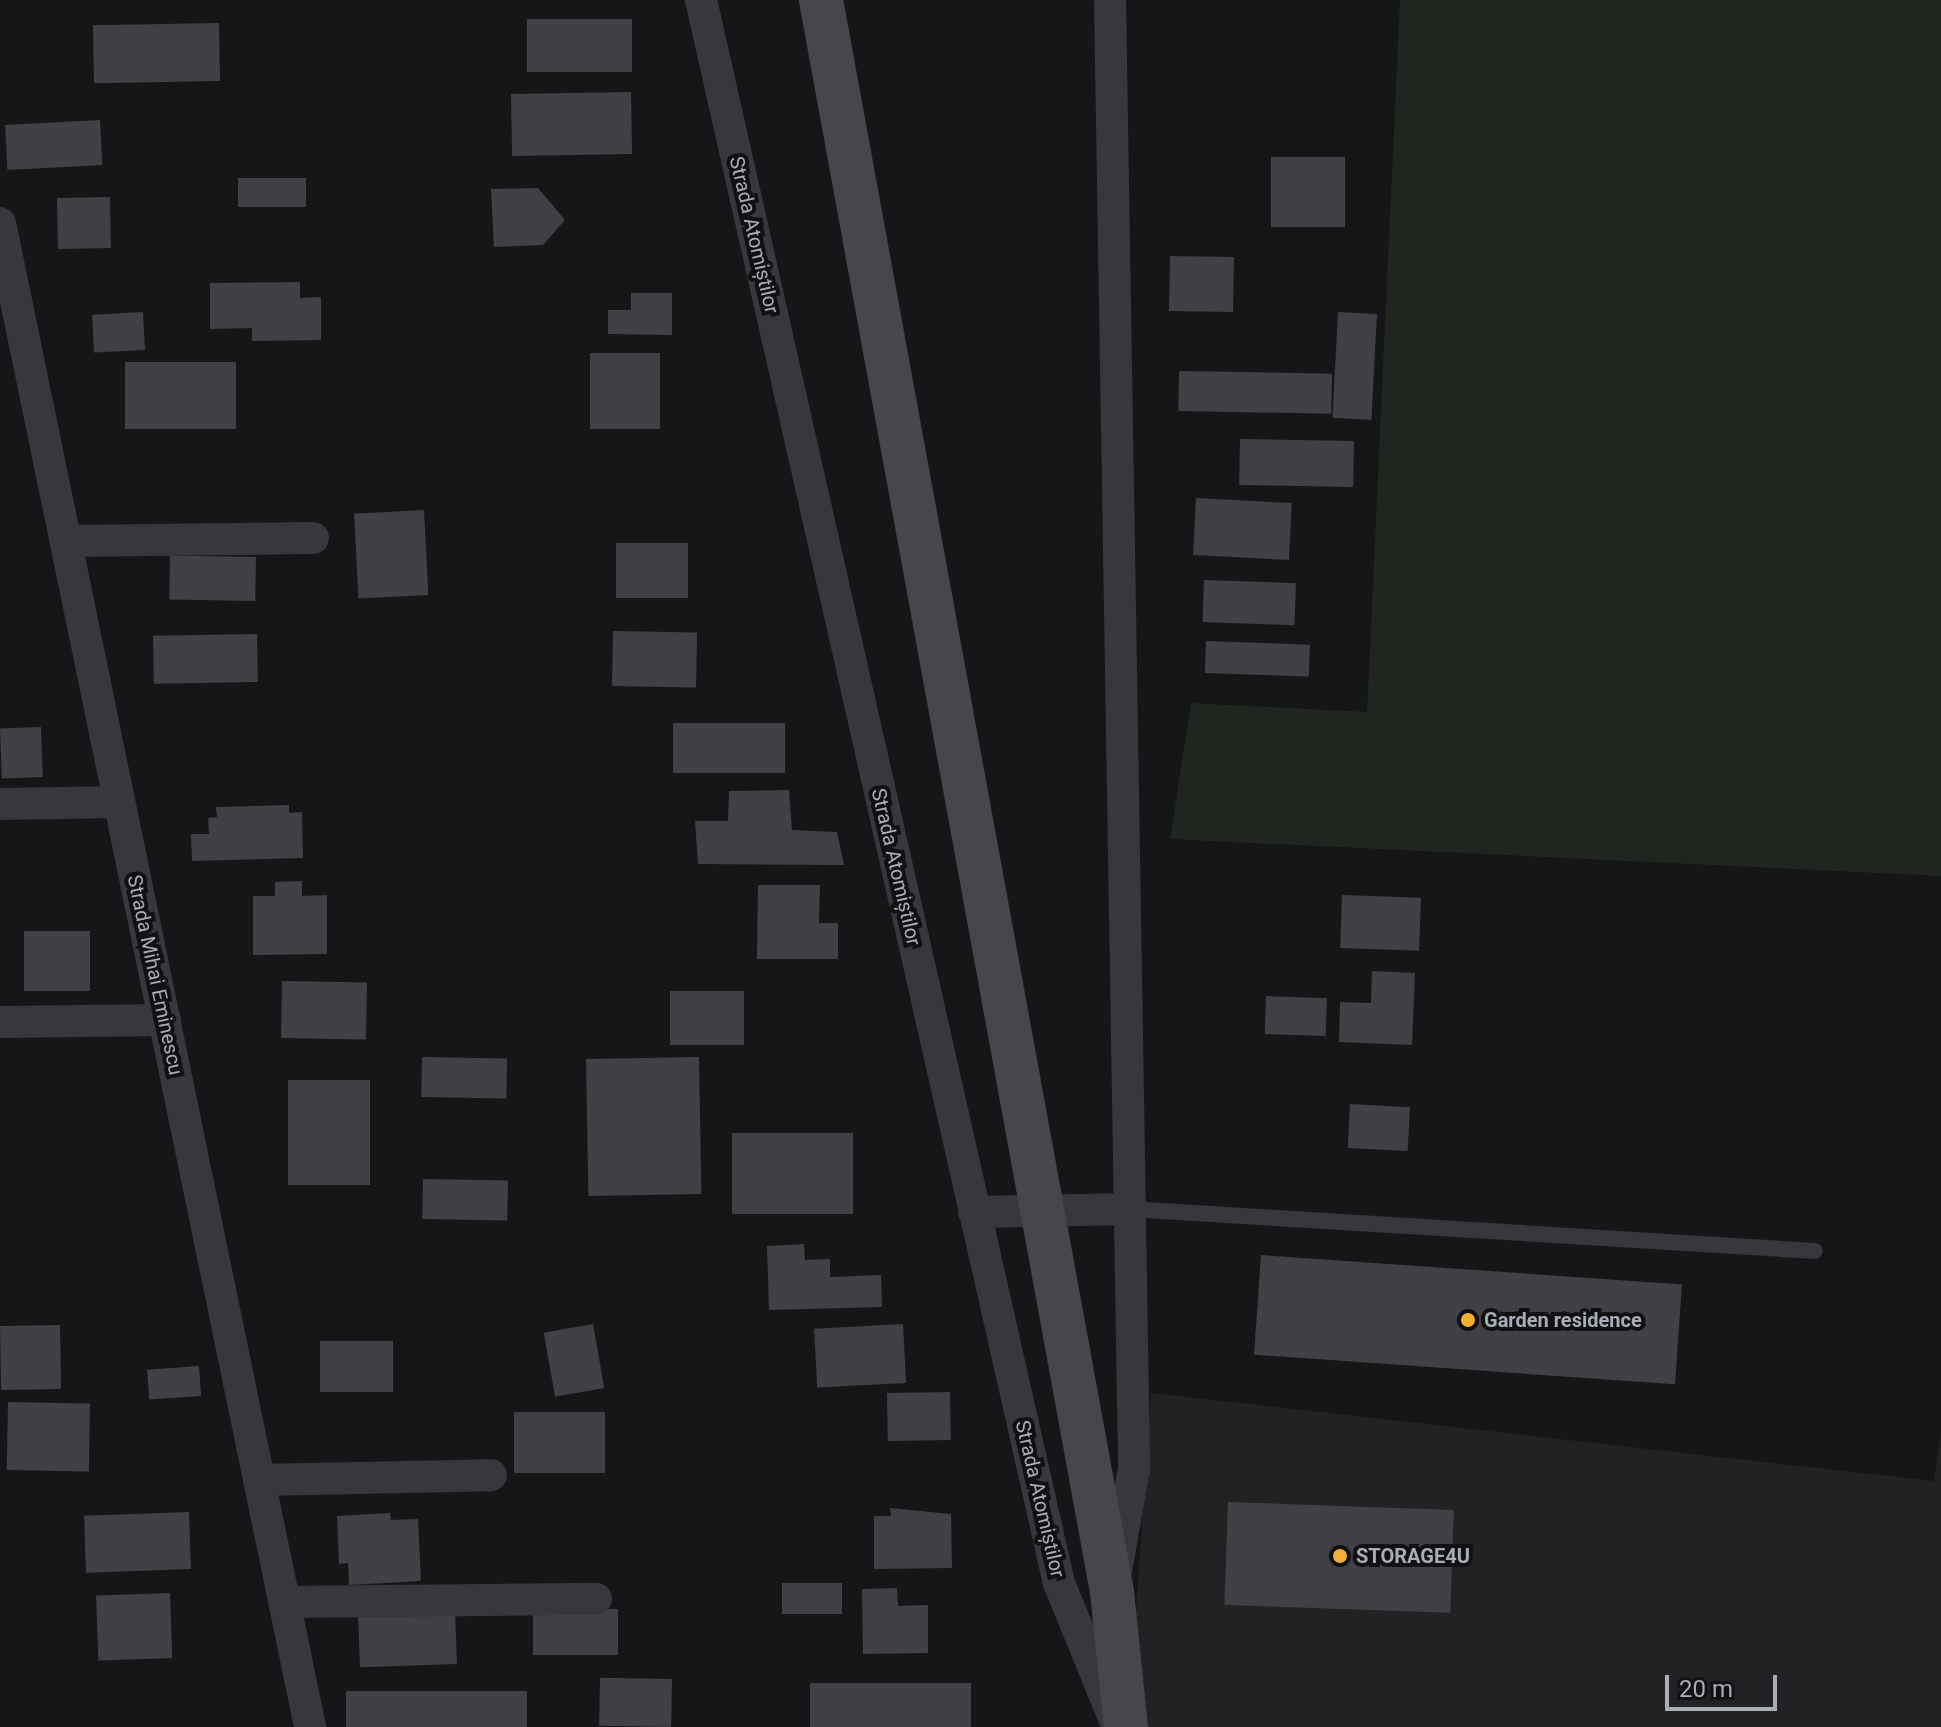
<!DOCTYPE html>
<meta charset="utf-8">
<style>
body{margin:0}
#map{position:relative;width:1941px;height:1727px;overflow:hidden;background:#161618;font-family:Roboto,sans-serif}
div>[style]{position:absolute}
.built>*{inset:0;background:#222225}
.green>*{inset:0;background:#1e261f}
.building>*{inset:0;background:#404145;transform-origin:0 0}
.lane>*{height:16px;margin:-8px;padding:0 8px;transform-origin:8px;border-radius:8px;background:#37383d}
.street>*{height:32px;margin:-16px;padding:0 16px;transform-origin:16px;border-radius:16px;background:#37383d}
.secondary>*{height:44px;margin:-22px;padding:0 22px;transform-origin:22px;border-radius:22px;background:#45474d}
.dots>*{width:22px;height:22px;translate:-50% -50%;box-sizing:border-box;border:4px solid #111113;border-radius:50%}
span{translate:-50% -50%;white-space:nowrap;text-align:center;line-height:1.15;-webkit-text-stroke:8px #111113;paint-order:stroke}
.street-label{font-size:20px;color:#a8adb8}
.poi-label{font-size:20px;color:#a8adb8;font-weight:700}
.left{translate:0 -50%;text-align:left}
.scale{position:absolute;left:1665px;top:1675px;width:112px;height:36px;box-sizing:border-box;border:4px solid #a8adb8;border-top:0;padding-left:10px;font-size:24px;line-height:28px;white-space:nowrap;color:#a8adb8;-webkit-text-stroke:6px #111113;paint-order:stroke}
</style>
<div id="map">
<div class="built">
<i style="clip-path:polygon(1151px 1393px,1934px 1481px,1941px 1430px,1941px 1727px,1128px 1727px)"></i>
</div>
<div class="green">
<i style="clip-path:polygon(1400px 0,1941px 0,1941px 876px,1170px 839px,1191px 703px,1367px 712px)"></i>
</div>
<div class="building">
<i style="left:527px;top:19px;width:105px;height:53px"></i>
<i style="left:219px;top:23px;width:58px;height:126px;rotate:89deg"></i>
<i style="left:631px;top:92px;width:62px;height:120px;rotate:89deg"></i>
<i style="left:100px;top:120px;width:45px;height:95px;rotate:87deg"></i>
<i style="left:1271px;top:157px;width:74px;height:70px"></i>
<i style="left:306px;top:178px;width:29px;height:68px;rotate:90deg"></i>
<i style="clip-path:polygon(538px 188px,565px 220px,543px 245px,494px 247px,491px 189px)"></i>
<i style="left:110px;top:197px;width:51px;height:53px;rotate:89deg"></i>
<i style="left:1170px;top:256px;width:64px;height:55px;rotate:1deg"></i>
<i style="clip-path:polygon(300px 282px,300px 298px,321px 297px,321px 340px,252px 341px,252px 328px,210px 329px,210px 283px)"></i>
<i style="clip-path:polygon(631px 293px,672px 293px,672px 335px,608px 334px,608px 310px,631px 310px)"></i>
<i style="left:143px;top:312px;width:38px;height:51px;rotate:87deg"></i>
<i style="left:1338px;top:312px;width:39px;height:106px;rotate:3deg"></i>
<i style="left:590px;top:353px;width:70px;height:76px"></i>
<i style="left:236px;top:362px;width:67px;height:111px;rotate:90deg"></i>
<i style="left:1179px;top:371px;width:153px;height:40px;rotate:1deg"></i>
<i style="left:1240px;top:439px;width:114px;height:46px;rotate:1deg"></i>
<i style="left:1196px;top:498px;width:96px;height:57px;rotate:3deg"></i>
<i style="left:424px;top:510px;width:85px;height:70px;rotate:87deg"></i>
<i style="left:616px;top:543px;width:72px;height:55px"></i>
<i style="left:256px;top:557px;width:44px;height:86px;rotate:91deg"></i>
<i style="left:1204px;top:580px;width:92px;height:42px;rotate:2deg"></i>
<i style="left:613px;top:631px;width:84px;height:55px;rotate:1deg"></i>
<i style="left:257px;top:634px;width:48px;height:104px;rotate:89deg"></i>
<i style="left:1206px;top:641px;width:104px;height:32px;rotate:2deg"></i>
<i style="left:785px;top:723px;width:50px;height:112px;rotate:90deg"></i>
<i style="left:41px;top:727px;width:50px;height:41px;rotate:88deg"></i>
<i style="clip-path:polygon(789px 790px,792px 830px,837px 832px,844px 865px,698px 864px,695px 821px,728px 821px,729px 791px)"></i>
<i style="clip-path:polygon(289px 805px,289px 813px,302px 812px,303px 858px,192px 861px,191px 834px,209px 834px,208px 818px,217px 817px,216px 807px)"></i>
<i style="clip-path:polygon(302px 881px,302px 896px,327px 895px,327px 954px,253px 955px,253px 896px,275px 896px,275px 882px)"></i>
<i style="clip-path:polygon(758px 885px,820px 885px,819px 923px,838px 923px,838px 959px,757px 959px)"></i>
<i style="left:1342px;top:895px;width:79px;height:53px;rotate:2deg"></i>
<i style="left:90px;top:931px;width:60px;height:66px;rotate:90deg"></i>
<i style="clip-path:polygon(1372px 971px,1415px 973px,1412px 1045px,1339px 1042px,1340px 1002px,1371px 1003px)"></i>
<i style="left:282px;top:981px;width:85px;height:57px;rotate:1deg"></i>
<i style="left:744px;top:991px;width:54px;height:74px;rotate:90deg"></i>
<i style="left:1266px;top:996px;width:61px;height:38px;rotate:2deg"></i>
<i style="left:422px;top:1057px;width:85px;height:40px;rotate:1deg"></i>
<i style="left:699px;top:1057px;width:137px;height:113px;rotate:89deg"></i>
<i style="left:288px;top:1080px;width:82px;height:105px"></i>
<i style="left:1350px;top:1104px;width:60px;height:44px;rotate:3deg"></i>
<i style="left:732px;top:1133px;width:121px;height:81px"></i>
<i style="left:423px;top:1179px;width:85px;height:40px;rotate:1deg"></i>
<i style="clip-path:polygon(804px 1244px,805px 1260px,830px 1259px,830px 1277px,881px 1275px,882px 1307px,769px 1310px,767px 1246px)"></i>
<i style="left:1261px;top:1255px;width:422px;height:100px;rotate:4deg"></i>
<i style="left:593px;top:1324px;width:65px;height:50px;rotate:80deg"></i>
<i style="left:903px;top:1324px;width:59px;height:89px;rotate:87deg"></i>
<i style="left:60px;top:1325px;width:64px;height:60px;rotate:89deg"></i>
<i style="left:320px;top:1341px;width:73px;height:51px"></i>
<i style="left:199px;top:1366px;width:30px;height:52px;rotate:86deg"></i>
<i style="left:950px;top:1392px;width:48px;height:63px;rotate:89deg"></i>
<i style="left:8px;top:1402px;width:82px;height:68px;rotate:1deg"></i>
<i style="left:514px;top:1412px;width:91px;height:61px"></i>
<i style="left:1228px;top:1502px;width:226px;height:103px;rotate:2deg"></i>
<i style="clip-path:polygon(890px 1508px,951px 1514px,952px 1568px,874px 1569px,874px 1516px,891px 1516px)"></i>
<i style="left:189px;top:1512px;width:57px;height:105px;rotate:88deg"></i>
<i style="clip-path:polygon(390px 1513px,391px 1520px,418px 1519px,421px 1581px,349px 1585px,348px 1563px,339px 1564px,337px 1516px)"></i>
<i style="left:842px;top:1583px;width:31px;height:60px;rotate:90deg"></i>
<i style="clip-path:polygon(897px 1588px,898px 1606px,928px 1605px,928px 1653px,863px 1654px,862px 1589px)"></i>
<i style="left:170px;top:1593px;width:65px;height:74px;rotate:88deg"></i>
<i style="left:455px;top:1609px;width:55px;height:97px;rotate:88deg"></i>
<i style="left:533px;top:1609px;width:85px;height:46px"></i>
<i style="left:672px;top:1679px;width:48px;height:72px;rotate:91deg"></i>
<i style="left:971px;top:1683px;width:44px;height:161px;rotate:90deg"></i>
<i style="left:346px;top:1691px;width:181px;height:36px"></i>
</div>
<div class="lane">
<i style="left:1129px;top:1209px;width:687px;rotate:3.5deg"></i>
</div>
<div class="street">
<i style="left:701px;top:0;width:1623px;rotate:77.26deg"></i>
<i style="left:1059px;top:1583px;width:148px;rotate:67.8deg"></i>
<i style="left:1110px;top:0;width:1469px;rotate:89.06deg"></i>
<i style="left:1134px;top:1469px;width:104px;rotate:100deg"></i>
<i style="left:0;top:223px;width:1536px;rotate:78.35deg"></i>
<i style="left:66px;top:541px;width:247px;rotate:-0.7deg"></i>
<i style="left:0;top:804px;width:119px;rotate:-1deg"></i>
<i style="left:0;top:1022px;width:165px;rotate:-0.7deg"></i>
<i style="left:974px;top:1212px;width:155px;rotate:-1.1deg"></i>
<i style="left:259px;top:1480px;width:232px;rotate:-1.2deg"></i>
<i style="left:284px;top:1602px;width:312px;rotate:-0.6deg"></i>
</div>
<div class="secondary">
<i style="left:821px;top:0;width:1618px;rotate:79.64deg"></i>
<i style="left:1112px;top:1592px;width:136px;rotate:84.1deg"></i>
</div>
<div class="dots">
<i style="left:1468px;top:1320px;background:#f2b134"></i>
<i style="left:1340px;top:1556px;background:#f2b134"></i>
</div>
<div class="street-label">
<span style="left:754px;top:235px;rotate:77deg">Strada Atomiștilor</span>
<span style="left:896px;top:867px;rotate:77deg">Strada Atomiștilor</span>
<span style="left:155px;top:975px;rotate:78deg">Strada Mihai Eminescu</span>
<span style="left:1040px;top:1499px;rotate:77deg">Strada Atomiștilor</span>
</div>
<div class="poi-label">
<span class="left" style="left:1484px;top:1320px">Garden residence</span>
<span class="left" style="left:1356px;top:1556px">STORAGE4U</span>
</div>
<div class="scale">20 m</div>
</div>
